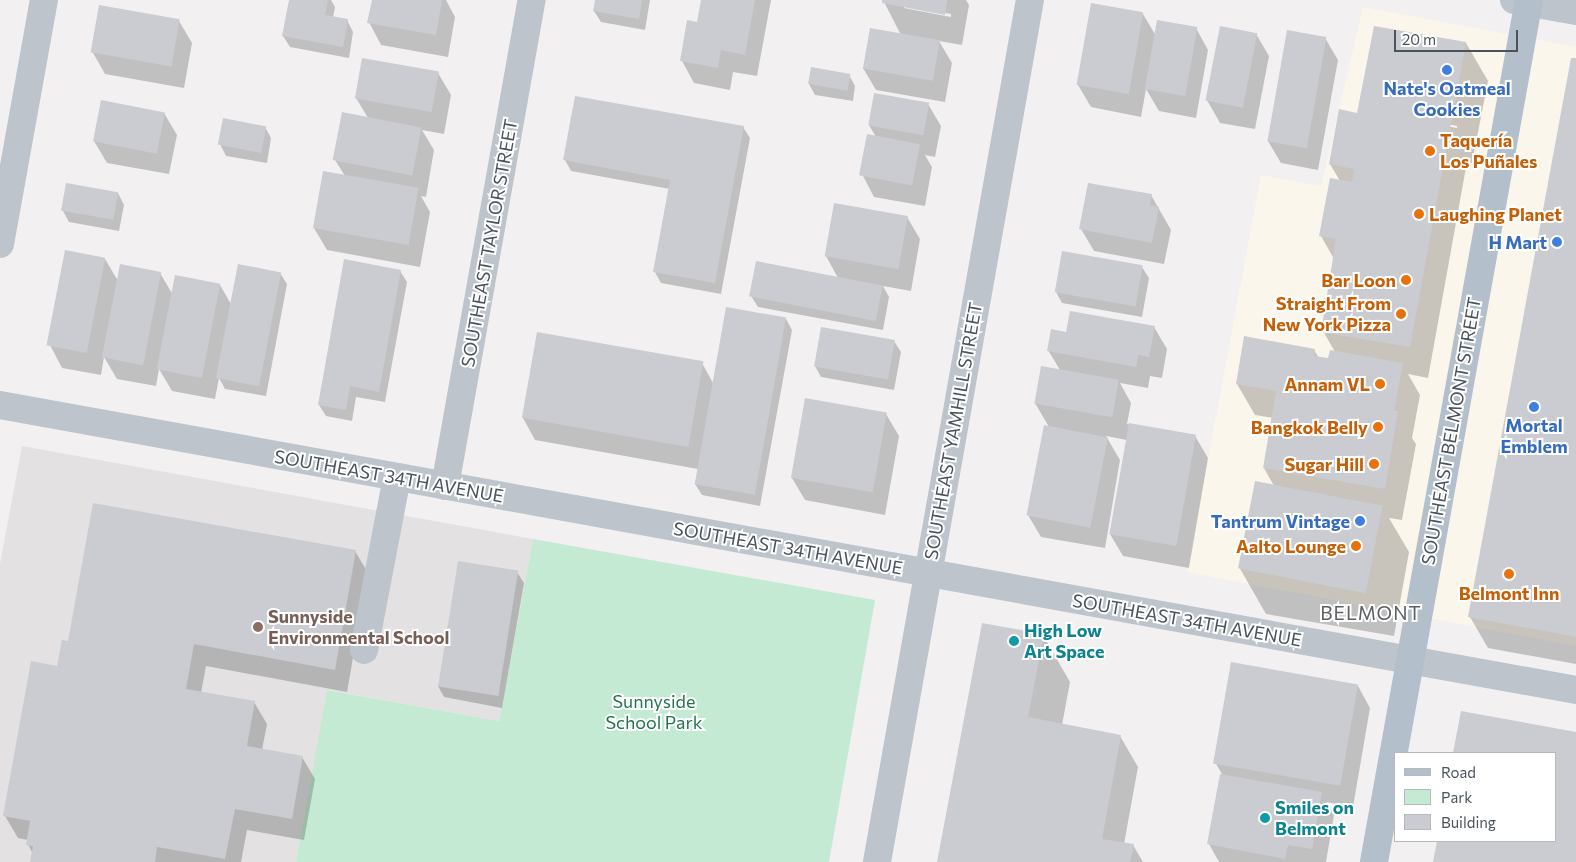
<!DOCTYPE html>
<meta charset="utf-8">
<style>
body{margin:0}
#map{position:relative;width:1576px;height:862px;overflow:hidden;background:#f2f0f0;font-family:Commissioner,sans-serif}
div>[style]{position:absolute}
.commercial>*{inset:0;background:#faf6ec}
.education>*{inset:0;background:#e3e1e1}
.green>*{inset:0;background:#c4ead4}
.shadow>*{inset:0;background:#0003}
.building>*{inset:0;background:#cbccd2;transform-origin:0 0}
.minor>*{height:28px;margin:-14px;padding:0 14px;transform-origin:14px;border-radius:14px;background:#bdc4cb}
.major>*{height:28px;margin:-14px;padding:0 14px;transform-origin:14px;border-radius:14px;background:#b3bfcb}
.dots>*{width:14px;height:14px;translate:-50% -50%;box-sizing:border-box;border:2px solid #fff;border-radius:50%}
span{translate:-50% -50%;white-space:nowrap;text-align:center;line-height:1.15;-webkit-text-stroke:4px #fff;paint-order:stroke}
.shop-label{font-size:18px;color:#366cbe;font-weight:700}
.right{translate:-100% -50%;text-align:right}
.food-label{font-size:18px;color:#c56008;font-weight:700}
.left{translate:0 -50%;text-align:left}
.street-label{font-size:18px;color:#4a535b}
.education-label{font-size:18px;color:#785e54;font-weight:700}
.culture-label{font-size:18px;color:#0d838f;font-weight:700}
.park-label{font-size:18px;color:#23744e}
.neighbourhood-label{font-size:19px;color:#5d6064;letter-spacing:1px}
.legend{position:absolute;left:1394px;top:752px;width:162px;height:90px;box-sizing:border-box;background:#fff;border:1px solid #b7babd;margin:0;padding:6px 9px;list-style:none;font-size:15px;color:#4a535b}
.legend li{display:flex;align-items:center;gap:10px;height:25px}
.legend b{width:25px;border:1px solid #b7babd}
.scale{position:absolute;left:1394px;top:30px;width:124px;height:22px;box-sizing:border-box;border:2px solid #4a535b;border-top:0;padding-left:6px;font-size:15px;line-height:18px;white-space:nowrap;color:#4a535b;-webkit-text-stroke:4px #fff;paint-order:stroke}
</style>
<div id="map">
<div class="commercial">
<i style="clip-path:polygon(1363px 7px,1576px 47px,1576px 646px,1187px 572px,1261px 175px,1321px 186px)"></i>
</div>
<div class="education">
<i style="clip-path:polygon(22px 446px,533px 539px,499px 721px,328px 690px,296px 862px,0 862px,0 564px)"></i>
</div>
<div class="green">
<i style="clip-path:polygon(533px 539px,875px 600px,829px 862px,296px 862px,327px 690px,499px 721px)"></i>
</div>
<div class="shadow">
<i style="clip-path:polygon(290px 0,331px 0,335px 7px,333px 18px,347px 20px,353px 32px,349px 58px,290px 47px,283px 36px)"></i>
<i style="clip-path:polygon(373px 0,446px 0,455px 17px,448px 57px,381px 45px,369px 22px)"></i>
<i style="clip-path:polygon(596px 0,650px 0,645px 30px,601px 22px,594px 11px)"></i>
<i style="clip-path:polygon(702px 0,771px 0,757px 76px,733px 72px,730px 90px,694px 83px,682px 61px,698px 23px)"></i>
<i style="clip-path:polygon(evenodd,883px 0,966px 0,969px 5px,962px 45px,939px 41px,952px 63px,945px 102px,876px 90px,863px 68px,901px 35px,883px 0,904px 6px,951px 14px,951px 17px,904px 8px,904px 6px)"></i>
<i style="clip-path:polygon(1143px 14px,1156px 36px,1196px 28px,1208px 50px,1196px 118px,1159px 111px,1146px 89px,1141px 117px,1091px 107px,1078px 85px)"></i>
<i style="clip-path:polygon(179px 21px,192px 43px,184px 88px,105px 74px,92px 51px)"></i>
<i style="clip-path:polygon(1256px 34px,1269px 56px,1255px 129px,1220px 123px,1207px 100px)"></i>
<i style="clip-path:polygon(1325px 38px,1338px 60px,1318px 170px,1281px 163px,1268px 141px)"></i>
<i style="clip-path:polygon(evenodd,1466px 43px,1488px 81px,1472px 163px,1467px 162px,1428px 378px,1408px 374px,1420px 395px,1412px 438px,1416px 444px,1402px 520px,1389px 518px,1409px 552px,1394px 636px,1266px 614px,1239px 567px,1274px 486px,1264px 468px,1273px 418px,1255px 415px,1237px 384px,1314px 350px,1319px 358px,1330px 360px,1335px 352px,1323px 331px,1334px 259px,1321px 236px,1340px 181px,1330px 164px,1358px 114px,1466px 43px,1386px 112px,1457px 126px,1457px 128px,1386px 115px,1386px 112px)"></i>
<i style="clip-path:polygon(1576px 60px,1576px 664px,1488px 648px,1470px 617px)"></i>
<i style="clip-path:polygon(438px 73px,451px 95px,444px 134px,422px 130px,434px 150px,426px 197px,421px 196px,430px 212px,420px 267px,327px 250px,314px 228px,345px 176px,335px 160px,343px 114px,368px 118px,356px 98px)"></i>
<i style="clip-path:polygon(849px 75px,855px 86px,853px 101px,815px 95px,809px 84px)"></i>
<i style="clip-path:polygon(928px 104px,941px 126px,935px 157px,925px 155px,932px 167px,925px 206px,874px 197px,862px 174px,876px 137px,869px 125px)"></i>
<i style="clip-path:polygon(164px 113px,177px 135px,169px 174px,107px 163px,94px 141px)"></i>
<i style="clip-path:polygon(265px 127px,271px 138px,267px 163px,226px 156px,220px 144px)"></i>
<i style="clip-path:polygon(743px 127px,750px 138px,721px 294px,661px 283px,655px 272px,670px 189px,571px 171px,565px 160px)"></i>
<i style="clip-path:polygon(118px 193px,124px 205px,119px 231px,69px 222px,63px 211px)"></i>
<i style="clip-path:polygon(1151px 195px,1171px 230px,1164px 264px,1094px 251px,1081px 229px)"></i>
<i style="clip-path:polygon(907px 217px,920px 239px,911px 291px,883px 286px,889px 297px,883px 330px,758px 307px,751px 296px,838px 278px,826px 256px)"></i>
<i style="clip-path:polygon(105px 259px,118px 281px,160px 273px,173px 295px,220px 285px,232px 306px,280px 273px,287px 284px,266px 396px,225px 389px,219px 378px,215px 399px,172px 391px,159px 369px,156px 386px,117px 379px,104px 357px,101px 375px,62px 368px,50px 345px)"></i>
<i style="clip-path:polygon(1142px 267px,1149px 278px,1142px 317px,1062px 303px,1056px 292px)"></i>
<i style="clip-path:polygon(400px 271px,407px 282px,385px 402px,356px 397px,352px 421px,326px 416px,319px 405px)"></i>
<i style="clip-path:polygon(786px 319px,792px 330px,760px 506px,702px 495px,695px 484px,698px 469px,535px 440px,523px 418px,702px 363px,713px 383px)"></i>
<i style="clip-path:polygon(1154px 327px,1167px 349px,1162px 378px,1150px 376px,1148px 388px,1120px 383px,1131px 403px,1127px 424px,1195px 436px,1208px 458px,1189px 568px,1123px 556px,1110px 534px,1127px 440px,1106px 436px,1120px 460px,1105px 548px,1041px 537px,1028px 515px,1049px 427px,1035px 403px,1060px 370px,1048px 350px,1067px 333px)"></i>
<i style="clip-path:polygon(894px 341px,901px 352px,894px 390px,821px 377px,815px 366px)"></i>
<i style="clip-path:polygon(886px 414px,899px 436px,885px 515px,805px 500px,792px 478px)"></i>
<i style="clip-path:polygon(355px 551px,368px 573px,347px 692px,206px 666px,201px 693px,254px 702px,267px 724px,262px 750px,302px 757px,315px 779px,304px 840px,247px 830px,241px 862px,31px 862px,33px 854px,28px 844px,28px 840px,18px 838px,5px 816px,58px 667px,69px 642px)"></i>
<i style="clip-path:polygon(517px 572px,524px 583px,502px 708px,444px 697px,438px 686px)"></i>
<i style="clip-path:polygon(1043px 635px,1070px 682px,1062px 725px,1120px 736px,1138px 767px,1124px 844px,1133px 845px,1143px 862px,938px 862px)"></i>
<i style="clip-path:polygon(1358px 686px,1370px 708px,1353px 807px,1326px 802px,1334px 815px,1326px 862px,1219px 862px,1209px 844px,1222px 774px,1215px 762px)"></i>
<i style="clip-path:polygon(1462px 712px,1576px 733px,1576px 862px,1434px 862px,1438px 841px,1555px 841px,1555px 753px,1454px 753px)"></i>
</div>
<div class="building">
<i style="clip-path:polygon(289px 0,328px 0,325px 15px,348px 19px,343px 47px,282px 36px)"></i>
<i style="clip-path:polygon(372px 0,442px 0,436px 35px,367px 23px)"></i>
<i style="clip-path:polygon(595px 0,642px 0,639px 19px,593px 11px)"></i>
<i style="clip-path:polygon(701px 0,755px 0,745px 55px,721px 50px,718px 68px,680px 61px,687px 20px,697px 22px)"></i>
<i style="clip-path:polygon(882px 0,947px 0,945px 15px,882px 3px)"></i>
<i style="left:1091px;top:3px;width:53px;height:83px;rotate:10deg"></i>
<i style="left:99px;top:5px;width:82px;height:48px;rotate:10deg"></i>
<i style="left:1157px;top:20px;width:41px;height:70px;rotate:10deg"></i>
<i style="left:1220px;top:26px;width:38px;height:76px;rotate:11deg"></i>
<i style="clip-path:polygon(1374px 26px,1466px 42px,1410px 347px,1321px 332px,1336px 239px,1319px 236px,1330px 178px,1352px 182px,1354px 169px,1329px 164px,1339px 109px,1357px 113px)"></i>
<i style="left:870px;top:28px;width:71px;height:41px;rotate:10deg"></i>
<i style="left:1287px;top:30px;width:40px;height:113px;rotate:10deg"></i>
<i style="left:362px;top:58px;width:78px;height:41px;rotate:10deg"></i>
<i style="clip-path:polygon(1571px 58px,1576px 58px,1576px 637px,1468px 617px)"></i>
<i style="left:811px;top:67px;width:40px;height:17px;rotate:10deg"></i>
<i style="left:874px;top:93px;width:56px;height:33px;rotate:10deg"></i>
<i style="clip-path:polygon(575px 96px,744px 126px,715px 283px,653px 272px,670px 180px,563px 160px)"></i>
<i style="left:101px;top:100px;width:65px;height:42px;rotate:11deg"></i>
<i style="left:342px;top:112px;width:81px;height:49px;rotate:11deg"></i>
<i style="left:223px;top:118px;width:44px;height:27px;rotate:11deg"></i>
<i style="left:867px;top:134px;width:54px;height:42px;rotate:11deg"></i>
<i style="left:323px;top:171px;width:97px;height:58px;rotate:10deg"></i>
<i style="left:66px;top:183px;width:53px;height:28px;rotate:10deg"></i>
<i style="clip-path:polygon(1088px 183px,1152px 194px,1150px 205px,1159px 207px,1152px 243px,1079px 229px)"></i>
<i style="left:834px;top:203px;width:75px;height:54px;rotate:10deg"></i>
<i style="left:65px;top:250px;width:41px;height:97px;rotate:11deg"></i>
<i style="left:1062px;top:251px;width:82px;height:42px;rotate:10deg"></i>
<i style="clip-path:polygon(344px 259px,401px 270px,379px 392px,350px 386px,346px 410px,318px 405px)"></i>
<i style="left:756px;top:261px;width:129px;height:36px;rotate:11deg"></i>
<i style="left:120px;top:264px;width:42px;height:95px;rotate:11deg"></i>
<i style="left:238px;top:264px;width:44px;height:116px;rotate:11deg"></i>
<i style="left:175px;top:275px;width:46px;height:96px;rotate:11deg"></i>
<i style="left:726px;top:307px;width:61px;height:180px;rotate:10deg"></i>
<i style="clip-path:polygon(1070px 311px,1155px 326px,1149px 357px,1138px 355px,1136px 367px,1047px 351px,1051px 329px,1066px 332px)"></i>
<i style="left:821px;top:327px;width:75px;height:40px;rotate:10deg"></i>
<i style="left:537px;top:332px;width:169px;height:87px;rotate:10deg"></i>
<i style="clip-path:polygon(1244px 336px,1315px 349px,1314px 356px,1328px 358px,1330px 350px,1403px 363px,1394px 411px,1398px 411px,1385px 489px,1263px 468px,1276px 391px,1236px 384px)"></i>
<i style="left:1041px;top:366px;width:79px;height:38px;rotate:10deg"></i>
<i style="left:805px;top:398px;width:83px;height:81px;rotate:10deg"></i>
<i style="left:1129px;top:423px;width:68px;height:113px;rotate:10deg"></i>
<i style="left:1044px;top:425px;width:65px;height:92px;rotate:11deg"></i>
<i style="left:1255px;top:481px;width:130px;height:89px;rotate:11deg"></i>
<i style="clip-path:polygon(93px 503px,356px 550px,335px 670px,194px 644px,186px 689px,255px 701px,247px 746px,303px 756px,292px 819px,235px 809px,225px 859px,157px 847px,155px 862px,30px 862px,33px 846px,26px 845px,30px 821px,3px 816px,31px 661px,57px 666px,62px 640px,68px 641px)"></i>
<i style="left:458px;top:561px;width:61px;height:127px;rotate:9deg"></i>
<i style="clip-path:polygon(982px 623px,1044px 634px,1028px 717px,1121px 735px,1102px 839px,1134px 844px,1130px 862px,937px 862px)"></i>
<i style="left:1231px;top:662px;width:129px;height:103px;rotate:10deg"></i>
<i style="clip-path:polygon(1461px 711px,1576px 732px,1576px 862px,1433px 862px,1437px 841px,1555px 841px,1555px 753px,1453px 753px)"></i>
<i style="clip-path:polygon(1220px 774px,1322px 792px,1312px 849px,1288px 845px,1285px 859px,1207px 844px)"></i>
</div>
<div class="minor">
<i style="left:1514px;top:0;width:63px;rotate:10.1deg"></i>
<i style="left:0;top:244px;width:248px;rotate:-79.8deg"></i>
<i style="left:0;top:405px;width:1602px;rotate:10.25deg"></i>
<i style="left:445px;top:486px;width:494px;rotate:-79.9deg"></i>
<i style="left:364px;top:650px;width:176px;rotate:-79.2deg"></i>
<i style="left:877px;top:862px;width:875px;rotate:-79.94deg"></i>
</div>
<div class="major">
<i style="left:1374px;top:862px;width:876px;rotate:-79.81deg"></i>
</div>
<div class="dots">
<i style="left:1447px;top:70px;background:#3f7fe0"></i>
<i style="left:1430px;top:151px;background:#e8710a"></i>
<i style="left:1419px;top:214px;background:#e8710a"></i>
<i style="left:1557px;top:242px;background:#3f7fe0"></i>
<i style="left:1406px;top:280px;background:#e8710a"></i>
<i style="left:1401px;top:314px;background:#e8710a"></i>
<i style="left:1380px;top:384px;background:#e8710a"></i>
<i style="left:1534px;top:407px;background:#3f7fe0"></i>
<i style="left:1378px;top:427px;background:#e8710a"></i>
<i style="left:1374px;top:464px;background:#e8710a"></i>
<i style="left:1360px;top:521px;background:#3f7fe0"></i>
<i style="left:1356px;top:546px;background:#e8710a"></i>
<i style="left:1509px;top:574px;background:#e8710a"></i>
<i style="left:258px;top:627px;background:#8d6e63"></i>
<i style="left:1014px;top:641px;background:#0f9aa8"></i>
<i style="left:1265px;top:818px;background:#0f9aa8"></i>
</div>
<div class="shop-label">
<span style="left:1447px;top:99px">Nate's Oatmeal<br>Cookies</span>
<span class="right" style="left:1547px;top:242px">H Mart</span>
<span style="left:1534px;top:436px">Mortal<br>Emblem</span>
<span class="right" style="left:1350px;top:521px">Tantrum Vintage</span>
</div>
<div class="food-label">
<span class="left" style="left:1440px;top:151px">Taquería<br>Los Puñales</span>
<span class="left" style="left:1429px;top:214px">Laughing Planet</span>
<span class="right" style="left:1396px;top:280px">Bar Loon</span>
<span class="right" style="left:1391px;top:314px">Straight From<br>New York Pizza</span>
<span class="right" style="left:1370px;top:384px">Annam VL</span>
<span class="right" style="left:1368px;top:427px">Bangkok Belly</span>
<span class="right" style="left:1364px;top:464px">Sugar Hill</span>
<span class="right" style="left:1346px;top:546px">Aalto Lounge</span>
<span style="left:1509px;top:593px">Belmont Inn</span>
</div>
<div class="street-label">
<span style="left:489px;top:243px;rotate:-80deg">SOUTHEAST TAYLOR STREET</span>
<span style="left:953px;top:431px;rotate:-80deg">SOUTHEAST YAMHILL STREET</span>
<span style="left:1451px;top:431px;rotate:-80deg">SOUTHEAST BELMONT STREET</span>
<span style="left:389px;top:476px;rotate:10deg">SOUTHEAST 34TH AVENUE</span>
<span style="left:788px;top:548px;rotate:10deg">SOUTHEAST 34TH AVENUE</span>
<span style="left:1187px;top:620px;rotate:10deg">SOUTHEAST 34TH AVENUE</span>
</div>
<div class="education-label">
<span class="left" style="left:268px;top:627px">Sunnyside<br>Environmental School</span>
</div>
<div class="culture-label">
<span class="left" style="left:1024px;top:641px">High Low<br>Art Space</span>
<span class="left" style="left:1275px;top:818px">Smiles on<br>Belmont</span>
</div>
<div class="park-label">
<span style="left:654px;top:712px">Sunnyside<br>School Park</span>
</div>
<div class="neighbourhood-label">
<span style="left:1371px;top:613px">BELMONT</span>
</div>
<ul class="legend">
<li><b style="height:6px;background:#b3bfcb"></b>Road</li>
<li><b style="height:14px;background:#c4ead4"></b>Park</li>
<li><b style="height:14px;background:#cbccd2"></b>Building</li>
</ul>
<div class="scale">20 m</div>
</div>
